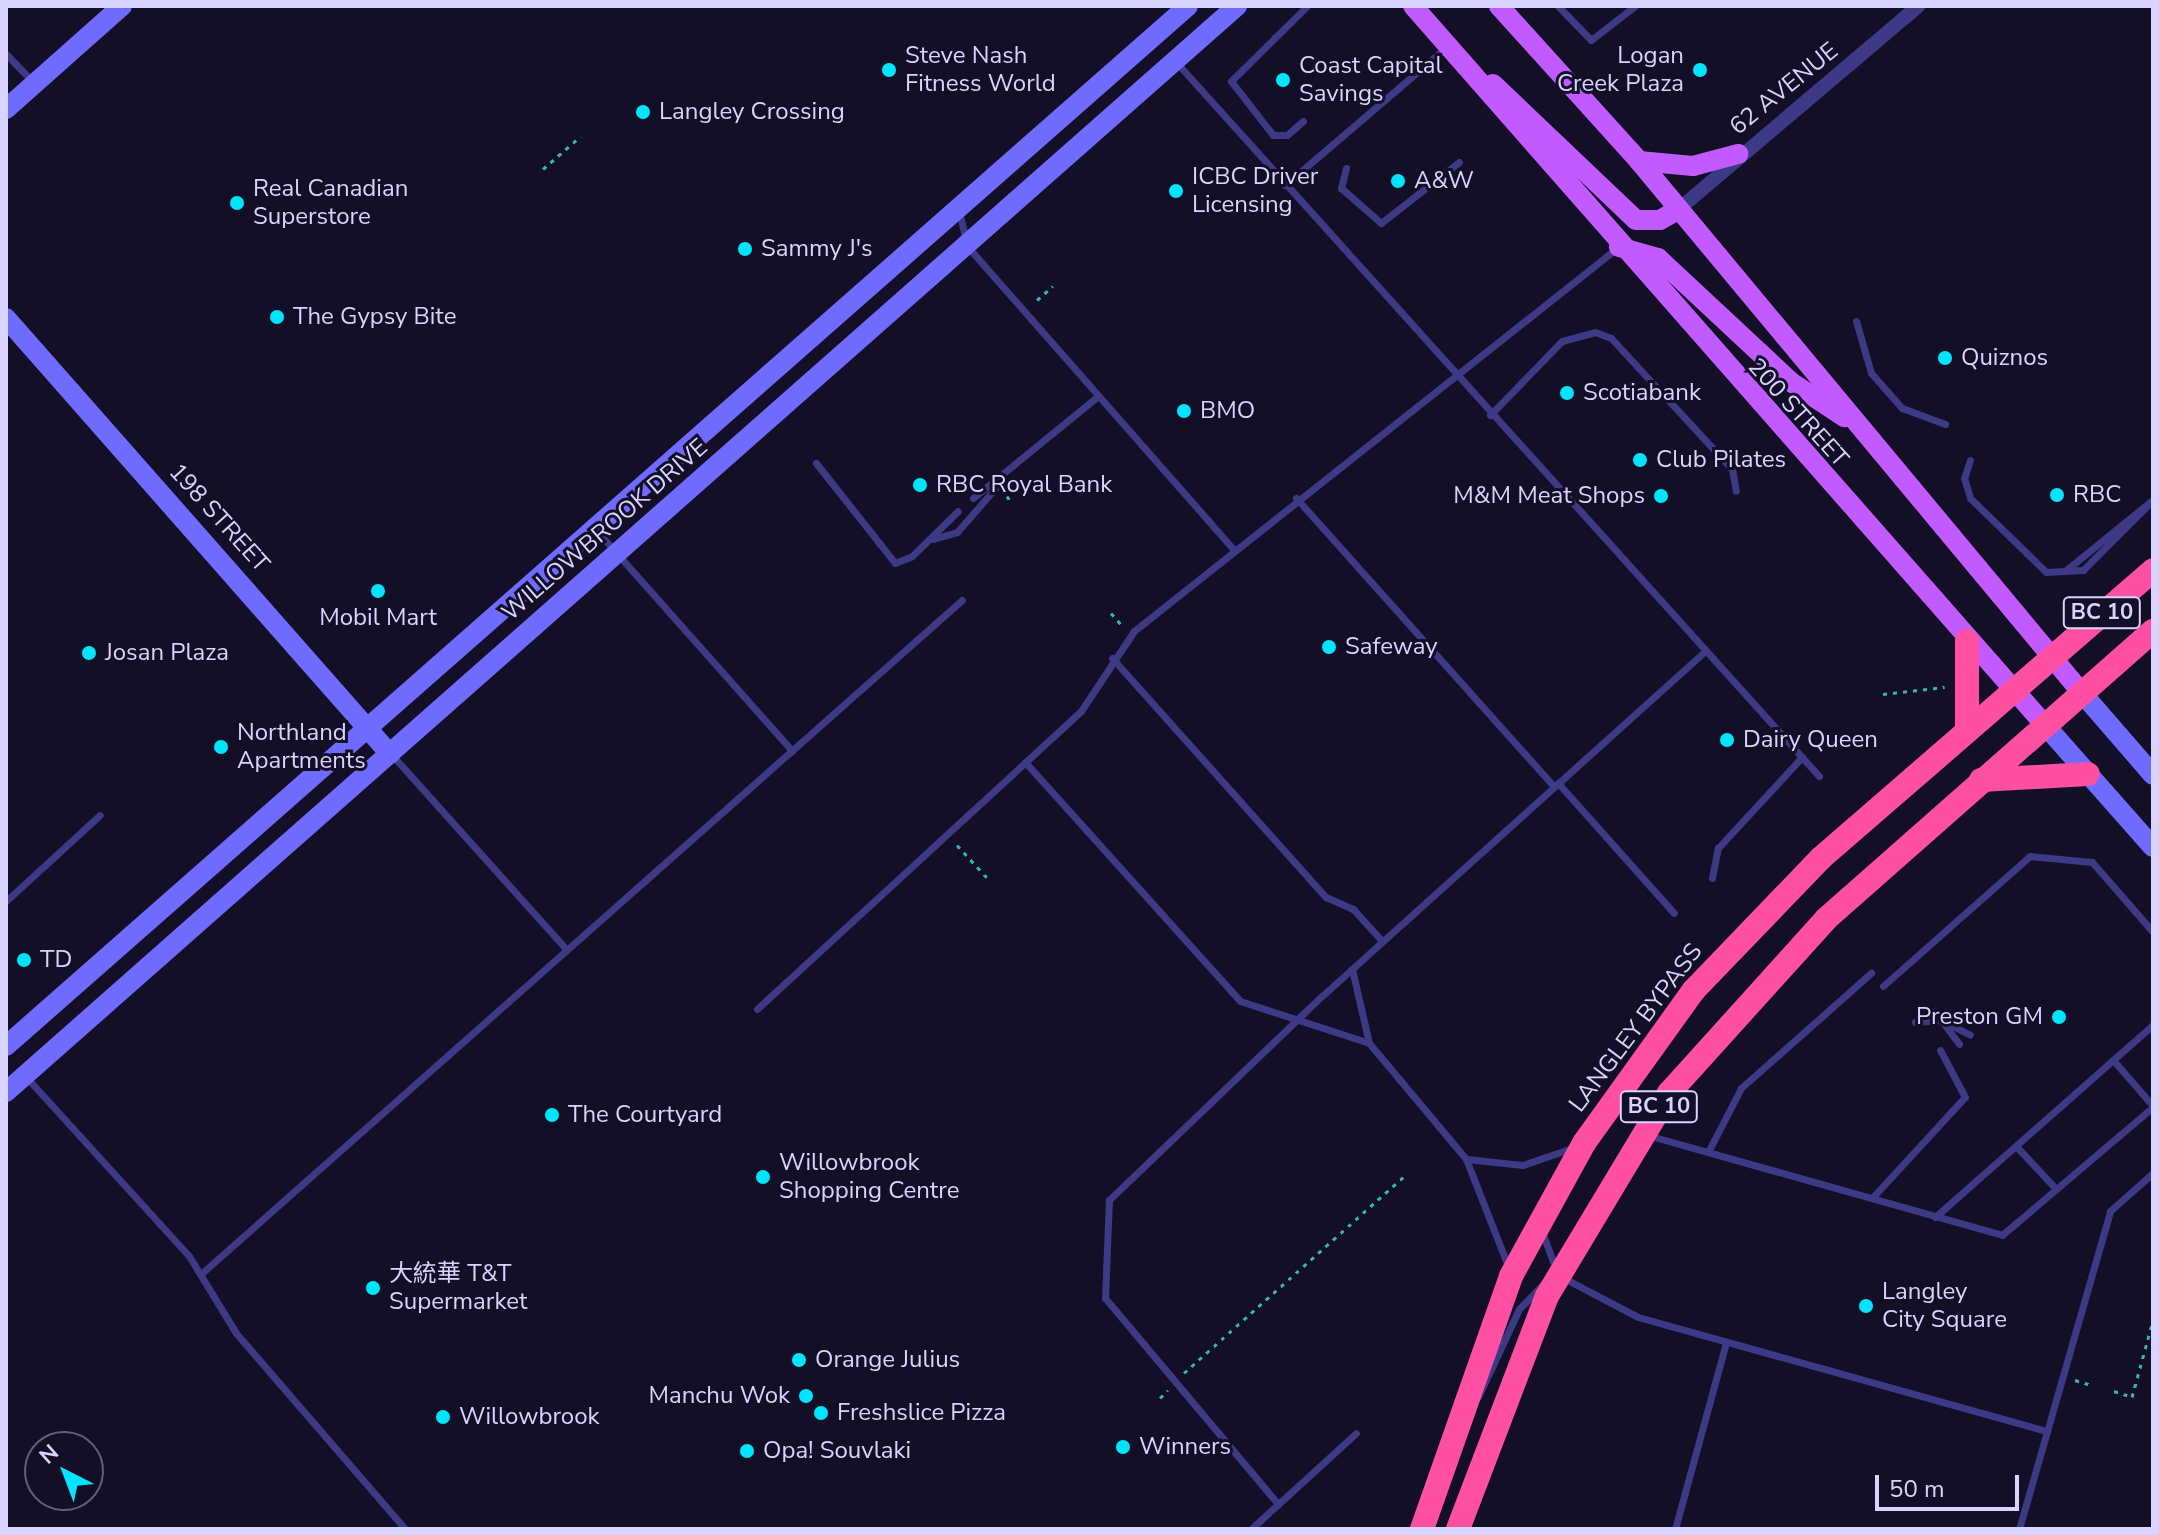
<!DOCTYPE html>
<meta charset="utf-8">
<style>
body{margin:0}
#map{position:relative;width:2159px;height:1535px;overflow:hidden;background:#130f26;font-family:"Nunito Sans","Noto Sans SC",sans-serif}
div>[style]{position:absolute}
.path>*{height:3px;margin-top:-1.5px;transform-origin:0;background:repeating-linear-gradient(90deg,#2fb8b0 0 4px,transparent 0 10px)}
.lane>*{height:7px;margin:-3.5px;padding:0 3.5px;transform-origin:3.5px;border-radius:3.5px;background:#3d3a85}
.street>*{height:14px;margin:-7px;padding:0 7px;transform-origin:7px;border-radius:7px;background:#3d3a85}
.secondary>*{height:20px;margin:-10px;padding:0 10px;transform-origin:10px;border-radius:10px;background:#6f6bff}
.primary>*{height:20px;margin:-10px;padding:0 10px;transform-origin:10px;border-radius:10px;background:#c25bff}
.highway>*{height:24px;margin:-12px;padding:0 12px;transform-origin:12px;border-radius:12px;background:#ff4fa3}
.dots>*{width:22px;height:22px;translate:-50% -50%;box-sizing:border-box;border:4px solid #130f26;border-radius:50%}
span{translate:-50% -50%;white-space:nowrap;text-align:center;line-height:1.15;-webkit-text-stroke:6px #130f26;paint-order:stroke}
.shield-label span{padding:2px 6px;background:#130f26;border:2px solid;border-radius:6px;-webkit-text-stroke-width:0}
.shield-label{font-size:22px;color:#d9d4ff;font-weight:700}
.poi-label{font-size:24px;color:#d9d4ff}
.left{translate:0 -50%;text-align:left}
.right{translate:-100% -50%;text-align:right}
.street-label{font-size:24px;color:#d9d4ff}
.frame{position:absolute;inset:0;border:8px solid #d9d4ff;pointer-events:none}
.north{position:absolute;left:24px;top:1431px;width:80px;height:80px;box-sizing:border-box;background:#130f26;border:2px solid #625e7d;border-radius:50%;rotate:318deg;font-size:22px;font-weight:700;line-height:32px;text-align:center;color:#d9d4ff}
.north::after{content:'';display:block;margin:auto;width:28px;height:36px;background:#00e5ff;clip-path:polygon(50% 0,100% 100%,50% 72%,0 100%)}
.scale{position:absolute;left:1875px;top:1475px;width:144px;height:36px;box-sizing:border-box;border:4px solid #d9d4ff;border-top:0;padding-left:10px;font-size:24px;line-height:28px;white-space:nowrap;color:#d9d4ff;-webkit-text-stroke:6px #130f26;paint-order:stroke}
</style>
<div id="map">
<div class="path">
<i style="left:543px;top:169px;width:50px;rotate:-41deg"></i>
<i style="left:1037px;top:300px;width:21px;rotate:-41deg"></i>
<i style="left:1007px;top:496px;width:9px;rotate:58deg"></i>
<i style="left:1111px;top:613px;width:15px;rotate:48deg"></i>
<i style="left:1883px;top:694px;width:62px;rotate:-6.4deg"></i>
<i style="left:957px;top:845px;width:50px;rotate:47.4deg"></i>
<i style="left:1184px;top:1373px;width:300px;rotate:-41.8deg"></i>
<i style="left:2075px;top:1380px;width:17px;rotate:17deg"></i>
<i style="left:2114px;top:1391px;width:19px;rotate:18deg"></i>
<i style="left:2132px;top:1397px;width:80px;rotate:-74.7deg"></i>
<i style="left:1160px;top:1398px;width:11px;rotate:-45deg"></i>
</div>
<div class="lane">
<i style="left:1558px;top:6px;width:47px;rotate:45.9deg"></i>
<i style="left:1591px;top:40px;width:56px;rotate:-37.7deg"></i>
<i style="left:6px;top:54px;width:39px;rotate:46deg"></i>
<i style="left:1176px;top:62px;width:961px;rotate:48deg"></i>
<i style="left:1303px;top:121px;width:21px;rotate:139deg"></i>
<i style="left:1287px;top:135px;width:14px;rotate:180deg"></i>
<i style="left:1273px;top:135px;width:68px;rotate:-127.9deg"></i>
<i style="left:1231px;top:81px;width:107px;rotate:-44.6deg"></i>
<i style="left:1346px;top:168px;width:21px;rotate:104deg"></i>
<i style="left:1341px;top:188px;width:53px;rotate:41.2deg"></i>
<i style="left:1381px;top:223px;width:99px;rotate:-38deg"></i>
<i style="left:1285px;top:185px;width:214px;rotate:-40.5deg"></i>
<i style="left:959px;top:211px;width:36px;rotate:77deg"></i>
<i style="left:967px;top:246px;width:402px;rotate:48.7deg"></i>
<i style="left:1856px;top:321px;width:54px;rotate:73.9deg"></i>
<i style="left:1871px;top:373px;width:47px;rotate:48.5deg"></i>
<i style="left:1902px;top:408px;width:46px;rotate:20.4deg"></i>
<i style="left:1490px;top:415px;width:103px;rotate:-45.8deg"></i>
<i style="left:1562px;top:341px;width:34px;rotate:-15deg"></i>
<i style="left:1595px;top:332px;width:17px;rotate:21deg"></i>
<i style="left:1611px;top:338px;width:178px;rotate:47.3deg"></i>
<i style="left:1732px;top:469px;width:22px;rotate:80deg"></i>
<i style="left:1970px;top:460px;width:19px;rotate:108deg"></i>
<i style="left:1964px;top:478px;width:21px;rotate:73deg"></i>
<i style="left:1970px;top:498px;width:106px;rotate:44.2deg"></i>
<i style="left:2046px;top:572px;width:37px;rotate:-3deg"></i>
<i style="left:2083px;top:570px;width:99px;rotate:-45deg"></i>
<i style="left:816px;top:463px;width:127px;rotate:51.7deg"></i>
<i style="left:895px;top:563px;width:18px;rotate:-22deg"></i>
<i style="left:912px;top:556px;width:64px;rotate:-44.4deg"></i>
<i style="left:973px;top:498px;width:161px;rotate:-39.2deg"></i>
<i style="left:1296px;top:498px;width:387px;rotate:48.2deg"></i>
<i style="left:597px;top:531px;width:294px;rotate:48.4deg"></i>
<i style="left:933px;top:539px;width:25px;rotate:-16deg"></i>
<i style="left:957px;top:532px;width:62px;rotate:-48.9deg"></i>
<i style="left:2065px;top:571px;width:111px;rotate:-39.1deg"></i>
<i style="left:1112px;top:658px;width:321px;rotate:48.2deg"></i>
<i style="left:1326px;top:897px;width:30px;rotate:24deg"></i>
<i style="left:1353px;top:909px;width:43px;rotate:47.8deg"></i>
<i style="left:392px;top:755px;width:262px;rotate:48.1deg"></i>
<i style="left:1025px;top:762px;width:321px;rotate:48deg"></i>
<i style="left:1240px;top:1001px;width:136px;rotate:18deg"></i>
<i style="left:1558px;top:783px;width:174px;rotate:48.3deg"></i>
<i style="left:1712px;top:878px;width:31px;rotate:-79deg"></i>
<i style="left:1718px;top:848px;width:124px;rotate:-47.3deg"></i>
<i style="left:6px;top:901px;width:127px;rotate:-42.5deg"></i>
<i style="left:1352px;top:969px;width:76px;rotate:77.1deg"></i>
<i style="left:1369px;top:1043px;width:151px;rotate:50.1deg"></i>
<i style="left:1466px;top:1159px;width:115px;rotate:68.6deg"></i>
<i style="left:1883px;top:986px;width:196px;rotate:-41.5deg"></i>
<i style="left:2030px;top:856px;width:62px;rotate:5.5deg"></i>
<i style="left:2092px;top:862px;width:93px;rotate:48.9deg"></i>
<i style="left:757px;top:1009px;width:440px;rotate:-42.6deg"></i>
<i style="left:1081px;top:711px;width:96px;rotate:-56.5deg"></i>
<i style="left:1134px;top:631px;width:616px;rotate:-38.41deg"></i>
<i style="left:1943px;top:1021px;width:30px;rotate:27deg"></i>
<i style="left:1915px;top:1022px;width:26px;rotate:-4deg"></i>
<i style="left:1941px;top:1020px;width:30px;rotate:53deg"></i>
<i style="left:2113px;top:1060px;width:61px;rotate:49deg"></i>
<i style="left:27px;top:1078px;width:241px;rotate:47.7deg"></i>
<i style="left:189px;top:1256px;width:90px;rotate:58.6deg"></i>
<i style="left:236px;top:1333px;width:259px;rotate:49.2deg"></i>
<i style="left:1647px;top:1135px;width:369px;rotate:15.7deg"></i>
<i style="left:2002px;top:1235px;width:198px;rotate:-40.3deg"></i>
<i style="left:2016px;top:1146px;width:59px;rotate:47.1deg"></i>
<i style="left:1708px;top:1152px;width:72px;rotate:-62.7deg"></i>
<i style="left:1741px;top:1088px;width:174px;rotate:-41.5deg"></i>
<i style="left:1466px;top:1159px;width:57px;rotate:6deg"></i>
<i style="left:1523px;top:1165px;width:52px;rotate:-19.1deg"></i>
<i style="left:1872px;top:1198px;width:137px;rotate:-47.4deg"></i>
<i style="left:1965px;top:1097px;width:53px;rotate:-118deg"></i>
<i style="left:1935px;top:1217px;width:290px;rotate:-41.4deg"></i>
<i style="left:1542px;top:1232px;width:46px;rotate:69.6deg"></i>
<i style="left:1558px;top:1275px;width:90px;rotate:27.7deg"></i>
<i style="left:1638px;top:1317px;width:425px;rotate:15.6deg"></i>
<i style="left:202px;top:1273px;width:1015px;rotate:-41.53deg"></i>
<i style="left:1478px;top:1397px;width:97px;rotate:-65deg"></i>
<i style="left:1519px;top:1309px;width:33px;rotate:-46deg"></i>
<i style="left:1278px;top:1504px;width:269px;rotate:-130deg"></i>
<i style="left:1105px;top:1298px;width:98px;rotate:-87.7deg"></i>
<i style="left:1109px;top:1200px;width:295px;rotate:-43.8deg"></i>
<i style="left:1322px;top:996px;width:513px;rotate:-42deg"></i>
<i style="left:1251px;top:1529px;width:142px;rotate:-42.4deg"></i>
<i style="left:1675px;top:1529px;width:194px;rotate:-74.7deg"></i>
<i style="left:2019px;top:1529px;width:331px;rotate:-74deg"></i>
<i style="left:2110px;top:1211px;width:57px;rotate:-41.5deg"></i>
</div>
<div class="street">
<i style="left:1679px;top:209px;width:314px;rotate:-40.3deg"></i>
</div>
<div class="secondary">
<i style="left:6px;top:109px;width:155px;rotate:-41.6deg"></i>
<i style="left:6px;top:318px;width:581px;rotate:48.63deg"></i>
<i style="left:2082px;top:693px;width:108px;rotate:49.1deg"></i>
<i style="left:2044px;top:724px;width:164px;rotate:48.5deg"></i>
<i style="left:6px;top:1046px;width:1574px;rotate:-41.34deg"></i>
<i style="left:6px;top:1092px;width:1642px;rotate:-41.42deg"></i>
</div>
<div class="primary">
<i style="left:1413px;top:6px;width:956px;rotate:48.69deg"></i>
<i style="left:1499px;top:6px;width:209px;rotate:47.9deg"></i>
<i style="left:1639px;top:161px;width:692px;rotate:50.22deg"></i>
<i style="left:1493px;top:84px;width:197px;rotate:43.6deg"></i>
<i style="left:1636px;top:220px;width:24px"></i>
<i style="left:1660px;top:220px;width:22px;rotate:-30deg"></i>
<i style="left:1639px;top:161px;width:54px;rotate:5.3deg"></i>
<i style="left:1693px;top:166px;width:47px;rotate:-14.9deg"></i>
<i style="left:1619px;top:247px;width:41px;rotate:15.8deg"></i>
<i style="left:1658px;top:258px;width:182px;rotate:43deg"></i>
<i style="left:1791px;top:382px;width:64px;rotate:33.4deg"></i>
</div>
<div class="highway">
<i style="left:1967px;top:731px;width:90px;rotate:-90deg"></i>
<i style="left:1981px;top:780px;width:107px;rotate:-3.2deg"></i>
<i style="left:1422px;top:1529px;width:268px;rotate:-70.6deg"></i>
<i style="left:1511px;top:1276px;width:152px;rotate:-61.2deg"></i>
<i style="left:1584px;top:1143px;width:188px;rotate:-54.3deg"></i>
<i style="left:1694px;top:990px;width:183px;rotate:-46.1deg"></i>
<i style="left:1821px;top:858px;width:440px;rotate:-40.9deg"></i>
<i style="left:1458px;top:1529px;width:249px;rotate:-69.1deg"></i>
<i style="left:1547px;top:1296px;width:237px;rotate:-59deg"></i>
<i style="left:1669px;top:1093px;width:234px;rotate:-47.9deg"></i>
<i style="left:1826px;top:919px;width:436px;rotate:-41.4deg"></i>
</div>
<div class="dots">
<i style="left:889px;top:70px;background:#00e5ff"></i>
<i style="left:1700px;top:70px;background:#00e5ff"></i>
<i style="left:1283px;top:80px;background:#00e5ff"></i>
<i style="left:643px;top:112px;background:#00e5ff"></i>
<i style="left:1398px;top:181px;background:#00e5ff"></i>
<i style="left:1176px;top:191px;background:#00e5ff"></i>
<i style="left:237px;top:203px;background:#00e5ff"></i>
<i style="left:745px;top:249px;background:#00e5ff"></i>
<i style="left:277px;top:317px;background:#00e5ff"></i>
<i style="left:1945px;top:358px;background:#00e5ff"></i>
<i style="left:1567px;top:393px;background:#00e5ff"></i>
<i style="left:1184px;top:411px;background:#00e5ff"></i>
<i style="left:1640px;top:460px;background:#00e5ff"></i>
<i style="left:920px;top:485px;background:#00e5ff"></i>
<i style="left:2057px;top:495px;background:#00e5ff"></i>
<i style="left:1661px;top:496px;background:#00e5ff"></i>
<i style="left:378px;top:591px;background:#00e5ff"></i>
<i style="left:1329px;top:647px;background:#00e5ff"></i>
<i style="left:89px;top:653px;background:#00e5ff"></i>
<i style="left:1727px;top:740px;background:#00e5ff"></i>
<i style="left:221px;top:747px;background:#00e5ff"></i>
<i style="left:24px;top:960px;background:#00e5ff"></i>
<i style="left:2059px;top:1017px;background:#00e5ff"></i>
<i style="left:552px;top:1115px;background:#00e5ff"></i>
<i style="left:763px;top:1177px;background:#00e5ff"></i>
<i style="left:373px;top:1288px;background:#00e5ff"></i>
<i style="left:1866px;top:1306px;background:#00e5ff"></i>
<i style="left:799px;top:1360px;background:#00e5ff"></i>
<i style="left:806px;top:1396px;background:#00e5ff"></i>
<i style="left:821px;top:1413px;background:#00e5ff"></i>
<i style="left:443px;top:1417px;background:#00e5ff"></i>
<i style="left:1123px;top:1447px;background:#00e5ff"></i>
<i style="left:747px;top:1451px;background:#00e5ff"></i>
</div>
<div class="shield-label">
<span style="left:2102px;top:613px">BC 10</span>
<span style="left:1659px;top:1107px">BC 10</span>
</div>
<div class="poi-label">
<span class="left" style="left:905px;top:70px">Steve Nash<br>Fitness World</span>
<span class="right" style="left:1684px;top:70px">Logan<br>Creek Plaza</span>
<span class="left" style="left:1299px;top:80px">Coast Capital<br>Savings</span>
<span class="left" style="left:659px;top:112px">Langley Crossing</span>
<span class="left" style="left:1192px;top:191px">ICBC Driver<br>Licensing</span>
<span class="left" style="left:1414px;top:181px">A&amp;W</span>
<span class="left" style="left:253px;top:203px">Real Canadian<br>Superstore</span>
<span class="left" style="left:761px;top:249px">Sammy J's</span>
<span class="left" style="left:293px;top:317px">The Gypsy Bite</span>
<span class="left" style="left:1961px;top:358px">Quiznos</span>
<span class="left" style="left:1583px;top:393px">Scotiabank</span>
<span class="left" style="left:1200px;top:411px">BMO</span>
<span class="left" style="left:1656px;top:460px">Club Pilates</span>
<span class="left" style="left:936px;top:485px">RBC Royal Bank</span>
<span class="left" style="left:2073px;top:495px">RBC</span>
<span class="right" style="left:1645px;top:496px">M&amp;M Meat Shops</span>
<span style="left:378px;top:618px">Mobil Mart</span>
<span class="left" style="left:1345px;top:647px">Safeway</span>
<span class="left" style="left:105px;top:653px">Josan Plaza</span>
<span class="left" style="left:237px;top:747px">Northland<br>Apartments</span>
<span class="left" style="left:1743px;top:740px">Dairy Queen</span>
<span class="left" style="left:40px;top:960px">TD</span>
<span class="right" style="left:2043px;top:1017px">Preston GM</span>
<span class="left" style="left:568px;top:1115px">The Courtyard</span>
<span class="left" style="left:779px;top:1177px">Willowbrook<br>Shopping Centre</span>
<span class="left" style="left:389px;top:1288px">大統華 T&amp;T<br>Supermarket</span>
<span class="left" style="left:1882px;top:1306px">Langley<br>City Square</span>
<span class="left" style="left:815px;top:1360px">Orange Julius</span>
<span class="right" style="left:790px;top:1396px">Manchu Wok</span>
<span class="left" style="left:837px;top:1413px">Freshslice Pizza</span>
<span class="left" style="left:459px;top:1417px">Willowbrook</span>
<span class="left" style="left:1139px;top:1447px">Winners</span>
<span class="left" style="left:763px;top:1451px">Opa! Souvlaki</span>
</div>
<div class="street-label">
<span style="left:1784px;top:89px;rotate:-39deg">62 AVENUE</span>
<span style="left:1798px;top:413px;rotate:48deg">200 STREET</span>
<span style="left:219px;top:518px;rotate:48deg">198 STREET</span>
<span style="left:605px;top:530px;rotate:-41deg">WILLOWBROOK DRIVE</span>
<span style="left:1636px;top:1028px;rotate:-53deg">LANGLEY BYPASS</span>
</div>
<div class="frame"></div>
<div class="north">N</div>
<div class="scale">50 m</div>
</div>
